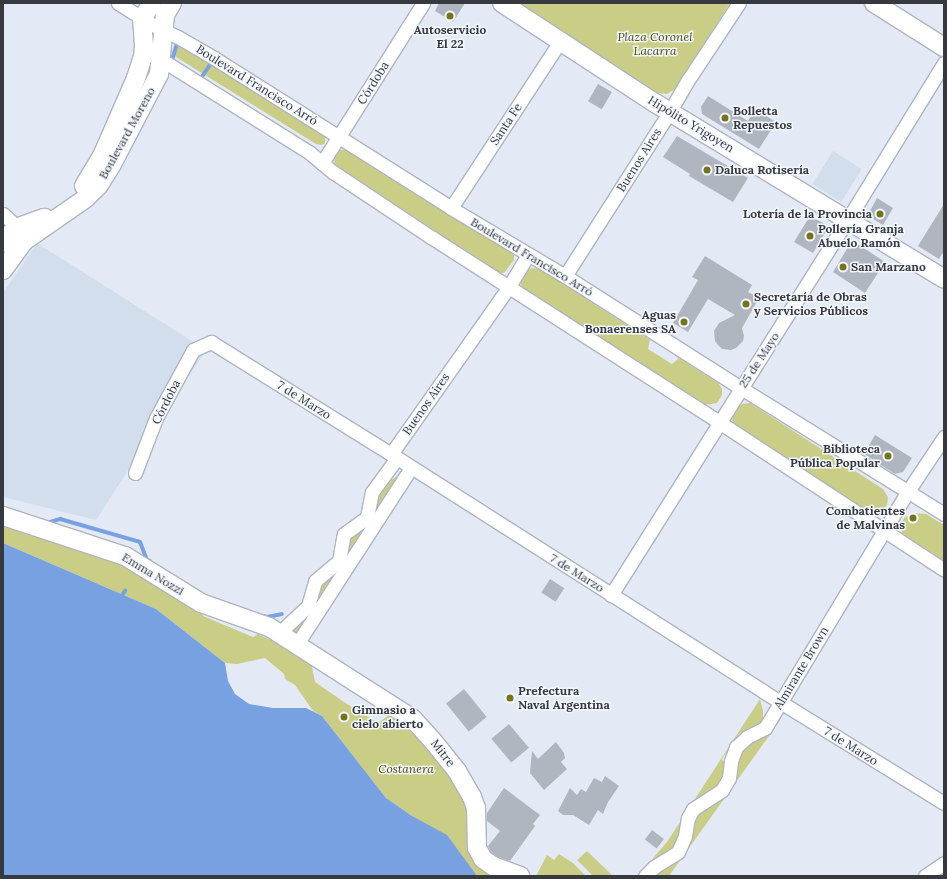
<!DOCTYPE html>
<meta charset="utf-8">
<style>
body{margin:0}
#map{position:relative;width:947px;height:879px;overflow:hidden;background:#e4eaf5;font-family:Lora,serif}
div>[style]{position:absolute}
.built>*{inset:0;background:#d3deed;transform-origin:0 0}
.green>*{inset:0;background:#cacd86}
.water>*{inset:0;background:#78a1e2}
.stream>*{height:4px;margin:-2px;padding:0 2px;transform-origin:2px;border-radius:2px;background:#78a1e2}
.building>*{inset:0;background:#b0b6c0;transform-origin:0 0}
.roads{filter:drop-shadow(1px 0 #afb5bf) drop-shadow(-1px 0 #afb5bf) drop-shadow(0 1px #afb5bf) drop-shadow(0 -1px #afb5bf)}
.street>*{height:13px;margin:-6.5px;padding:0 6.5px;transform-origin:6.5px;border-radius:6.5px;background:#fff}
.secondary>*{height:18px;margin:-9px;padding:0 9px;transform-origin:9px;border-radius:9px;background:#fff}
.dots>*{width:11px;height:11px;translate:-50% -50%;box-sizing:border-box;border:2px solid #f3f7fe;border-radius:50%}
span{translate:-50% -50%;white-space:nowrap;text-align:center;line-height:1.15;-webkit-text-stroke:3px #f3f7fe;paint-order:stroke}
.poi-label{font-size:12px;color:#36393d;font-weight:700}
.left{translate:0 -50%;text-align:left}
.right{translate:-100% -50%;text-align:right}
.park-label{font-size:12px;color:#494a08;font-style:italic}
.street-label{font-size:12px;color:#36393d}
.frame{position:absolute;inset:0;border:4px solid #36393d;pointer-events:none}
</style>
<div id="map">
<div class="built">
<i style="left:833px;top:151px;width:34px;height:39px;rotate:32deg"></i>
<i style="clip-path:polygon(37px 243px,206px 350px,96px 520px,3px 497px,3px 293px)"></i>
</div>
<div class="green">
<i style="clip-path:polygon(515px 3px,730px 3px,675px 89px,667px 94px,658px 93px)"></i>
<i style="clip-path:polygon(179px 46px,184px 46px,323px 133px,325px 138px,325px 143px,322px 145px,316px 144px,176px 57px,174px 53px,176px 48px)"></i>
<i style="clip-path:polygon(344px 149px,350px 149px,510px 250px,514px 255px,514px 260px,505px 272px,500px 274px,494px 272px,335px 167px,334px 158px,339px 151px)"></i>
<i style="clip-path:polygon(532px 268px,540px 269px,650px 340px,648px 349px,672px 364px,679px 358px,718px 383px,722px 389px,722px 395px,717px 403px,704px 405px,525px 292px,521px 285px,521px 278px,525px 271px)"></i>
<i style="clip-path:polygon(750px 403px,883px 489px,888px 497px,887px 505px,882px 512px,875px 514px,867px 512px,736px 426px,732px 421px,733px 415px,737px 407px,743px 404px)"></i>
<i style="clip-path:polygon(400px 474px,375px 513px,378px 494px,383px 486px)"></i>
<i style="clip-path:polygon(914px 513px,926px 514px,944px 525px,944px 562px,902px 533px,901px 523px,905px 517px)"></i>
<i style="clip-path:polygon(3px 522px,116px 558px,199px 609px,203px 616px,253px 637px,258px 634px,307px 658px,312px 667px,315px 682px,344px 702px,378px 723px,392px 713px,420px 733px,468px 802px,472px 847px,505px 876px,477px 876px,412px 816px,386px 798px,322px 716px,313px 711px,295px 685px,285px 679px,284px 674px,265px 658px,237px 664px,225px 663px,156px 609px,3px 543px)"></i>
<i style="clip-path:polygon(369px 522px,345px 560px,349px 537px)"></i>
<i style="clip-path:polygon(340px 567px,297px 634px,294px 635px,288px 631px,318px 587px)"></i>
<i style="clip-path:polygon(760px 699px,763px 711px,763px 720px,758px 725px,739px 734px,722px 759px,725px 763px,723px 780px,712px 792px,697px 799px,683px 820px,676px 847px,642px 871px,667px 842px)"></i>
<i style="clip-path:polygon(781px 719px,669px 876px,650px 876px,661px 867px,691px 821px,735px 768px,741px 748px)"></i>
<i style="clip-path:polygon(587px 851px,613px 876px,593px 876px,577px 860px)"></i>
<i style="clip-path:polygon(559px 854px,573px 863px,586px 876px,536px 876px,547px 855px,554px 860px)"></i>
</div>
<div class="water">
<i style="clip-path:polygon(3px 543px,156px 609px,225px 663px,228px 681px,235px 694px,249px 704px,273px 708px,306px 708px,322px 716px,386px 798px,412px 816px,447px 835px,477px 876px,3px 876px)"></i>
</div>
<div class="stream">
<i style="left:171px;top:64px;width:25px;rotate:-74deg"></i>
<i style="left:199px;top:81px;width:25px;rotate:-56deg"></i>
<i style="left:47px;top:523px;width:14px;rotate:-17deg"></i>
<i style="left:60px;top:519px;width:83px;rotate:16deg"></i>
<i style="left:140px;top:542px;width:19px;rotate:69deg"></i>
<i style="left:147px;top:560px;width:3px;rotate:18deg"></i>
<i style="left:123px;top:594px;width:4px;rotate:-56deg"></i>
<i style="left:263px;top:616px;width:4px;rotate:14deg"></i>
<i style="left:267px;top:617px;width:15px;rotate:-11deg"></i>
</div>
<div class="building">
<i style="clip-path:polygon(439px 3px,465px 3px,453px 22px,435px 11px)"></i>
<i style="left:598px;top:84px;width:16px;height:20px;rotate:30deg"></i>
<i style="clip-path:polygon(708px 96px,748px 121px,755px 109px,776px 122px,759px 149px,702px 114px,701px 107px)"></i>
<i style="clip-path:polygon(677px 136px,748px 178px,733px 202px,689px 176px,690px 174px,663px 157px)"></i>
<i style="clip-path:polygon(877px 198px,893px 208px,883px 225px,870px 217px,870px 211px)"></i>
<i style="clip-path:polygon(944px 204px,944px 251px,939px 259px,918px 246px)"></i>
<i style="clip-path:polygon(810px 216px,825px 224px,826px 231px,813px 253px,794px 242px)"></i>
<i style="clip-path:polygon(856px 243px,885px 262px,865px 293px,833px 272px,850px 244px)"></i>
<i style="clip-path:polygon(705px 256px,752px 285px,748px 292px,759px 298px,742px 328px,744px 336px,743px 341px,736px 348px,731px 350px,722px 349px,718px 345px,715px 341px,714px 331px,719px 323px,735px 315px,708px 299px,688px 332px,673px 323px,698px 280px,692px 277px)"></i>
<i style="clip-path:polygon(875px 435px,912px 458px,903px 472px,895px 474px,864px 454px)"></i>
<i style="left:550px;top:579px;width:17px;height:16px;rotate:33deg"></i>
<i style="left:464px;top:689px;width:36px;height:23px;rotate:51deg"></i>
<i style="left:509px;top:724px;width:31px;height:23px;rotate:50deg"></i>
<i style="clip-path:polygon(556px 742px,564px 753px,565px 758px,561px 762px,567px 769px,544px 790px,530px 773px,532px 751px,538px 759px)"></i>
<i style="clip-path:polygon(605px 776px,619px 786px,608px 802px,603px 814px,598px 810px,589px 825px,573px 815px,563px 815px,558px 811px,570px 788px,577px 795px,581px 789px,586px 792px,594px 778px,602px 782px)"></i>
<i style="clip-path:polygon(504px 788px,540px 815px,533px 824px,535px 826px,510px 861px,498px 857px,491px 852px,488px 846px,500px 831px,487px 821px,487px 813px)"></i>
<i style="left:652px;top:830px;width:15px;height:12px;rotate:37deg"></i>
</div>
<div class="roads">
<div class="street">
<i style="left:118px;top:3px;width:41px;rotate:32.2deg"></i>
<i style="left:153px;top:25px;width:28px;rotate:26deg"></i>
<i style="left:178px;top:37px;width:42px;rotate:30.3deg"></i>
<i style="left:214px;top:58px;width:280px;rotate:32.3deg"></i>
<i style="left:451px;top:208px;width:133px;rotate:30.8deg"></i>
<i style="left:565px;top:276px;width:209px;rotate:32.5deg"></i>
<i style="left:741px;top:388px;width:239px;rotate:31.8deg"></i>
<i style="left:154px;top:55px;width:184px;rotate:32.1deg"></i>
<i style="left:310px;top:153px;width:30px;rotate:40deg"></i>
<i style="left:333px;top:172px;width:118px;rotate:33.6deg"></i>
<i style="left:431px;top:237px;width:342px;rotate:32.7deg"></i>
<i style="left:719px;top:422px;width:269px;rotate:33.3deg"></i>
<i style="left:322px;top:163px;width:189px;rotate:-57.7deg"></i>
<i style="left:451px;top:208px;width:201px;rotate:-56.8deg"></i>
<i style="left:3px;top:214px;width:28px;rotate:42deg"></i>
<i style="left:565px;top:276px;width:196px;rotate:-57.5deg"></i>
<i style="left:670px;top:111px;width:36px;rotate:-60deg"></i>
<i style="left:688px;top:80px;width:92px;rotate:-56.5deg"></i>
<i style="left:391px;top:454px;width:203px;rotate:-54.8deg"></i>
<i style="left:508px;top:288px;width:39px;rotate:-59deg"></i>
<i style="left:135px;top:473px;width:59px;rotate:-69.1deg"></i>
<i style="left:156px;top:418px;width:77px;rotate:-61.4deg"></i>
<i style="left:193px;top:350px;width:20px;rotate:-24deg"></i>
<i style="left:211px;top:342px;width:212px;rotate:31.9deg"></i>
<i style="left:391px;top:454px;width:442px;rotate:32.5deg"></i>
<i style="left:764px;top:692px;width:211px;rotate:31.7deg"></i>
<i style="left:611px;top:595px;width:444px;rotate:-57.8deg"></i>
<i style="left:848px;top:219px;width:183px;rotate:-58.4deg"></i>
<i style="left:279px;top:633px;width:40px;rotate:-43deg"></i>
<i style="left:308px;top:606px;width:26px;rotate:-74deg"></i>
<i style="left:315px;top:581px;width:31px;rotate:-40deg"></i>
<i style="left:339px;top:561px;width:27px;rotate:-80deg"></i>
<i style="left:344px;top:534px;width:29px;rotate:-36deg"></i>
<i style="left:367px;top:517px;width:25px;rotate:-79deg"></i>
<i style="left:372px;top:492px;width:42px;rotate:-53.7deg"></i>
<i style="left:297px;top:644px;width:210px;rotate:-57.1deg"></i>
<i style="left:645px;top:876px;width:13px;rotate:-45deg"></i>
<i style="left:654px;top:867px;width:28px;rotate:-32deg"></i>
<i style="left:678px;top:852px;width:17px;rotate:-66deg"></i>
<i style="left:685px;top:836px;width:18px;rotate:-81deg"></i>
<i style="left:688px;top:818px;width:10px;rotate:-61deg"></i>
<i style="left:693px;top:809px;width:35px;rotate:-33deg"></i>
<i style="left:722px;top:790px;width:14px;rotate:-60deg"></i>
<i style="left:729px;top:778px;width:17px;rotate:-83deg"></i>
<i style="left:731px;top:761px;width:15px;rotate:-70deg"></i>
<i style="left:736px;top:747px;width:15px;rotate:-42deg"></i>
<i style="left:747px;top:737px;width:20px;rotate:-27deg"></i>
<i style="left:765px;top:728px;width:277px;rotate:-58.9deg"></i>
<i style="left:908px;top:491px;width:65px;rotate:-56.3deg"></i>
<i style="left:925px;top:876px;width:23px;rotate:-34deg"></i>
</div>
<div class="secondary">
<i style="left:502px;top:3px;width:183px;rotate:33.2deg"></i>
<i style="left:655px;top:103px;width:338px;rotate:31.3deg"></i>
<i style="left:874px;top:3px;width:83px;rotate:32.2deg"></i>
<i style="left:84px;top:186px;width:35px;rotate:-59deg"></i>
<i style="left:102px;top:156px;width:85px;rotate:-66.4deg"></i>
<i style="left:136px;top:78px;width:22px;rotate:-72deg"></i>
<i style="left:143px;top:57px;width:11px;rotate:-85deg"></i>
<i style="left:144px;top:46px;width:27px;rotate:-94deg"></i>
<i style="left:142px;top:19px;width:19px;rotate:-58deg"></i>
<i style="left:3px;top:243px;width:13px;rotate:-51deg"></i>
<i style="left:11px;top:233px;width:10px;rotate:-37deg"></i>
<i style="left:19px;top:227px;width:27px;rotate:-20deg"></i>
<i style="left:3px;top:270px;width:36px;rotate:-54deg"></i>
<i style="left:24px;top:241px;width:75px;rotate:-34.7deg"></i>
<i style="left:86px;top:198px;width:18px;rotate:-45deg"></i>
<i style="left:99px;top:185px;width:25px;rotate:-58deg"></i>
<i style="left:112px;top:164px;width:102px;rotate:-62.4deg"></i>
<i style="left:159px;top:74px;width:59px;rotate:-84.2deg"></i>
<i style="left:165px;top:15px;width:14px;rotate:-60deg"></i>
<i style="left:3px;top:516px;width:128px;rotate:18.2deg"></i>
<i style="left:125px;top:556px;width:89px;rotate:31.7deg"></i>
<i style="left:201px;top:603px;width:72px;rotate:19.4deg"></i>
<i style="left:269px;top:627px;width:171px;rotate:32.6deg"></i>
<i style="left:413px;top:719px;width:28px;rotate:48deg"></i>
<i style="left:432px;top:740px;width:40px;rotate:51deg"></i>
<i style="left:457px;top:771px;width:30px;rotate:60deg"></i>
<i style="left:472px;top:797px;width:12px;rotate:70deg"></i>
<i style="left:476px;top:808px;width:40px;rotate:88.6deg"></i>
<i style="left:477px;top:848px;width:13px;rotate:61deg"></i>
<i style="left:483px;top:859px;width:12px;rotate:35deg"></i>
<i style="left:493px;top:866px;width:29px;rotate:20deg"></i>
</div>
</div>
<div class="dots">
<i style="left:450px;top:16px;background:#74751b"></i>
<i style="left:725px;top:118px;background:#74751b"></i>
<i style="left:707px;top:170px;background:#74751b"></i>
<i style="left:880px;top:214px;background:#74751b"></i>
<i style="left:810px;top:236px;background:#74751b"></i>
<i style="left:843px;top:267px;background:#74751b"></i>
<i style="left:746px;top:304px;background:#74751b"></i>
<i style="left:684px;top:322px;background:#74751b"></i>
<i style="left:888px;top:456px;background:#74751b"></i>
<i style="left:913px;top:518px;background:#74751b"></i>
<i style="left:510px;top:698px;background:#74751b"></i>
<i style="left:344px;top:717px;background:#74751b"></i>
</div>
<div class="poi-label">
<span style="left:450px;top:37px">Autoservicio<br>El 22</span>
<span class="left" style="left:733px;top:118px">Bolletta<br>Repuestos</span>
<span class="left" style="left:715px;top:170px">Daluca Rotisería</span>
<span class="right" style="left:872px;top:214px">Lotería de la Provincia</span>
<span class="left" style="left:818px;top:236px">Pollería Granja<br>Abuelo Ramón</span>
<span class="left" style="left:851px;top:267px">San Marzano</span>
<span class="left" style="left:754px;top:304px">Secretaría de Obras<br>y Servicios Públicos</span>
<span class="right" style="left:676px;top:322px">Aguas<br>Bonaerenses SA</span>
<span class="right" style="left:880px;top:456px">Biblioteca<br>Pública Popular</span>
<span class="right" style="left:905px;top:518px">Combatientes<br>de Malvinas</span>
<span class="left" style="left:518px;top:698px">Prefectura<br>Naval Argentina</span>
<span class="left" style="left:352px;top:717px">Gimnasio a<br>cielo abierto</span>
</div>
<div class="park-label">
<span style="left:655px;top:44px">Plaza Coronel<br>Lacarra</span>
<span style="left:406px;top:769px">Costanera</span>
</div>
<div class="street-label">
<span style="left:373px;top:83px;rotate:-58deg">Córdoba</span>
<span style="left:257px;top:85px;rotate:32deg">Boulevard Francisco Arró</span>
<span style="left:506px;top:124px;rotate:-57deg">Santa Fe</span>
<span style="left:691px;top:124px;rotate:31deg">Hipólito Yrigoyen</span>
<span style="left:127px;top:133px;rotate:-61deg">Boulevard Moreno</span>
<span style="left:639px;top:160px;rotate:-58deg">Buenos Aires</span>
<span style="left:532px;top:257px;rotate:31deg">Boulevard Francisco Arró</span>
<span style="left:759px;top:360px;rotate:-57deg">25 de Mayo</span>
<span style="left:304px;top:400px;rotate:32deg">7 de Marzo</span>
<span style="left:166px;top:402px;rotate:-63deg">Córdoba</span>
<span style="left:426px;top:404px;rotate:-55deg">Buenos Aires</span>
<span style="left:577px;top:573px;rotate:32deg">7 de Marzo</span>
<span style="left:153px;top:574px;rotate:31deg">Emma Nozzi</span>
<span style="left:801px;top:668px;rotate:-59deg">Almirante Brown</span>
<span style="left:851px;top:746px;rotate:32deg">7 de Marzo</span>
<span style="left:443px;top:753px;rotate:52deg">Mitre</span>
</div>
<div class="frame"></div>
</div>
